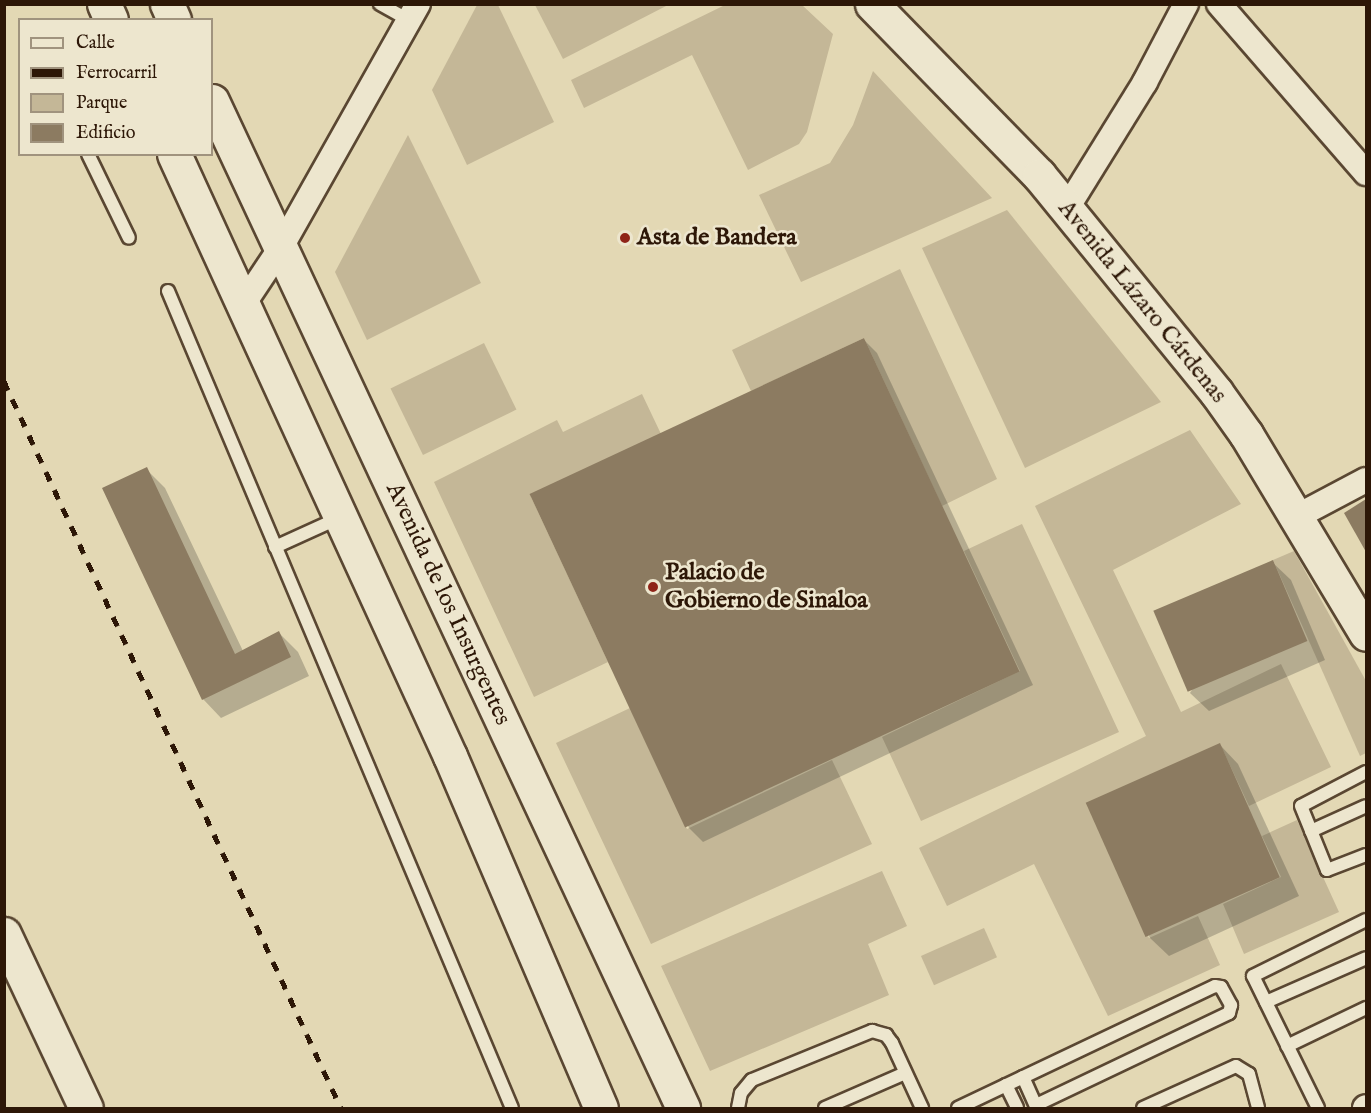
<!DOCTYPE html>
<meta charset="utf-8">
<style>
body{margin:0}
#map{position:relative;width:1371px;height:1113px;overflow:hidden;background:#e3d8b4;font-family:"IM FELL English",serif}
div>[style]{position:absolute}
.green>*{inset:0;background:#c4b797;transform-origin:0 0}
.shadow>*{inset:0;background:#0003}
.building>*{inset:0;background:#8c7b61;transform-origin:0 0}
.roads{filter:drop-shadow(2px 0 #5a4732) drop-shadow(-2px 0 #5a4732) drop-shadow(0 2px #5a4732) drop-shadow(0 -2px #5a4732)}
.lane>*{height:12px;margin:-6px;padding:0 6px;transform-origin:6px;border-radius:6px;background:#ede6ce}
.street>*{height:24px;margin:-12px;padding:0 12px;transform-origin:12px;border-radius:12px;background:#ede6ce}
.secondary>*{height:33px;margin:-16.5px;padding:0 16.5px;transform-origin:16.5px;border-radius:16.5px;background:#ede6ce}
.rail>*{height:4.5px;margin-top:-2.25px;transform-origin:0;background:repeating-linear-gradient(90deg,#2d1707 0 10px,transparent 0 20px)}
.dots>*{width:16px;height:16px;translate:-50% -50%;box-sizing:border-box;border:3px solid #ede6ce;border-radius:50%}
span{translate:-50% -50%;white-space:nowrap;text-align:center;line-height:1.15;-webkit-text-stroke:5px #ede6ce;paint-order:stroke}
.poi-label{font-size:24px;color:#2d1707;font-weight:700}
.left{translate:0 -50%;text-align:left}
.street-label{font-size:24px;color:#2d1707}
.frame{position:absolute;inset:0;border:6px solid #2d1707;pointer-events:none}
.legend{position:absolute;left:18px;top:18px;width:195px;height:138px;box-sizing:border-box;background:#ede6ce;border:2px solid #a0937e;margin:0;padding:8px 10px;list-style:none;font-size:18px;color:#2d1707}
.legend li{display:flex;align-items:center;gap:12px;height:30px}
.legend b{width:30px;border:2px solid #a0937e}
</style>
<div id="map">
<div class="green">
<i style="clip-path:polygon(477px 5px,498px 5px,554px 122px,467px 165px,432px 90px)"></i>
<i style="clip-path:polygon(535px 5px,668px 5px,563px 59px)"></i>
<i style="clip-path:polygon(725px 5px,802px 5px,833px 34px,807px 132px,799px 144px,748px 170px,692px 55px,584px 108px,571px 80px)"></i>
<i style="clip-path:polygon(873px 71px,992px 198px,801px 282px,759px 195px,830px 163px,853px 125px)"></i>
<i style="clip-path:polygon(408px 135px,481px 283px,367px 340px,335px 272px)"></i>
<i style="clip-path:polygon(1007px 210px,1161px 402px,1025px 468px,922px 248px)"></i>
<i style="clip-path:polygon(900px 269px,997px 479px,942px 506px,864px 338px,751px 391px,732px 350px)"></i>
<i style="left:484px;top:343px;width:74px;height:104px;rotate:64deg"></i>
<i style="clip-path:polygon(642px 394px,661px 434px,531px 497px,608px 662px,534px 697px,434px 482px,557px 420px,563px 432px)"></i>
<i style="clip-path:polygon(1190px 430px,1241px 504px,1113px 570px,1181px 712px,1281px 664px,1331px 767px,1249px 806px,1220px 744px,1088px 805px,1149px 938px,1198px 916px,1220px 965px,1108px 1016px,1034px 864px,947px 906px,919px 848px,1146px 736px,1035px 506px)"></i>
<i style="clip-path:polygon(1022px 524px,1119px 732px,921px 821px,882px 737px,1020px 671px,964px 551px)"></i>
<i style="clip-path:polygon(1294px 551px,1366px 681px,1366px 753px,1360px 756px,1273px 560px)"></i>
<i style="clip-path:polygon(630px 708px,687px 829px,832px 760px,872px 844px,651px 944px,556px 743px)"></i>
<i style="clip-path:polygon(1297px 820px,1339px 912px,1244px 954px,1223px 904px,1281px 877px,1262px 836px)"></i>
<i style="clip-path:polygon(882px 871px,907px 926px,868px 944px,889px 995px,710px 1071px,661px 966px)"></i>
<i style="left:984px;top:928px;width:32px;height:69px;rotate:66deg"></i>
</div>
<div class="shadow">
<i style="clip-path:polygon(863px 339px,877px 353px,1033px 685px,703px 842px,689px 828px,533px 497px)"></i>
<i style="clip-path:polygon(146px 469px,165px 488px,243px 651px,279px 633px,298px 652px,309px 676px,221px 718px,203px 699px)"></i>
<i style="clip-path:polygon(1366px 501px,1366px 551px,1346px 513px)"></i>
<i style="clip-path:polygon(1272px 562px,1291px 580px,1325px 660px,1209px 711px,1190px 693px)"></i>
<i style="clip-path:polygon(1220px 745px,1238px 764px,1299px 896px,1169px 956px,1150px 938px,1089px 805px)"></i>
</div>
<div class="building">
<i style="left:864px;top:338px;width:368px;height:369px;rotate:65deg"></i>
<i style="clip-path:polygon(147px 467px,235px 654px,279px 631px,291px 657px,202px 700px,102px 488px)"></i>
<i style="clip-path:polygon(1366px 499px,1366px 552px,1344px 513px)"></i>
<i style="left:1273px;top:560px;width:88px;height:130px;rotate:67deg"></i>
<i style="left:1220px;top:743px;width:147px;height:147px;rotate:66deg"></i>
</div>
<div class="roads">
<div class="lane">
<i style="left:380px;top:4px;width:33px;rotate:29deg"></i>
<i style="left:88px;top:154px;width:93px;rotate:64deg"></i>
<i style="left:168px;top:291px;width:886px;rotate:67.17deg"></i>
<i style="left:275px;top:547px;width:72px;rotate:-24.4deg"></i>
<i style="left:1366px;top:772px;width:73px;rotate:152.4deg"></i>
<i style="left:1301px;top:806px;width:69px;rotate:67.9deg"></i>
<i style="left:1327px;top:870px;width:42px;rotate:-21deg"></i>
<i style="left:1311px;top:831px;width:60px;rotate:-24.4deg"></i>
<i style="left:1266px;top:1002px;width:109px;rotate:-23.7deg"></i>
<i style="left:1287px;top:1046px;width:88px;rotate:-25.7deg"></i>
<i style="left:1023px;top:1077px;width:34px;rotate:66deg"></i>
<i style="left:1006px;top:1085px;width:25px;rotate:64deg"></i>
<i style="left:738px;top:1108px;width:15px;rotate:-79deg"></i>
<i style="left:741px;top:1093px;width:17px;rotate:-50deg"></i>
<i style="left:752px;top:1080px;width:130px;rotate:-22.2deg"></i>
<i style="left:872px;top:1031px;width:15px;rotate:16deg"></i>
<i style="left:886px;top:1035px;width:10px;rotate:53deg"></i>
<i style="left:892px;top:1043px;width:72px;rotate:65.2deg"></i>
<i style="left:825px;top:1108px;width:87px;rotate:-23.6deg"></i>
<i style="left:958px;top:1108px;width:284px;rotate:-25.4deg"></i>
<i style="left:1215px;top:986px;width:6px;rotate:9deg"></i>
<i style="left:1221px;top:987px;width:21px;rotate:61deg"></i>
<i style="left:1231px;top:1005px;width:8px;rotate:104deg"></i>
<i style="left:1229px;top:1013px;width:214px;rotate:154.5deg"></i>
<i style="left:1143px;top:1108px;width:102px;rotate:-24.3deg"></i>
<i style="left:1236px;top:1066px;width:15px;rotate:32deg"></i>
<i style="left:1249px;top:1074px;width:35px;rotate:75deg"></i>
<i style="left:1318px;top:1108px;width:147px;rotate:-116.2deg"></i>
<i style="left:1253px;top:976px;width:126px;rotate:-26.4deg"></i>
</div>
<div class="street">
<i style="left:1219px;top:4px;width:224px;rotate:49deg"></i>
<i style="left:1067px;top:208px;width:148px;rotate:-58.2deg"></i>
<i style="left:1145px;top:82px;width:88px;rotate:-62.3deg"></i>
<i style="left:244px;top:303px;width:65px;rotate:-56.3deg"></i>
<i style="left:280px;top:249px;width:281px;rotate:-60.6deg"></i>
<i style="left:1296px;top:517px;width:79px;rotate:-27.9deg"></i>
<i style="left:1365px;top:1108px;width:1px;rotate:-45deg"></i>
</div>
<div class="secondary">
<i style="left:104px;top:4px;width:17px;rotate:66deg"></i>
<i style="left:167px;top:4px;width:17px;rotate:66deg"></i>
<i style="left:872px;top:4px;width:239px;rotate:45.7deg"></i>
<i style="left:1039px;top:175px;width:280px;rotate:50.8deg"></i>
<i style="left:1216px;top:392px;width:52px;rotate:54.5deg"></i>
<i style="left:1246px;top:434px;width:233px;rotate:59deg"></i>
<i style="left:212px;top:101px;width:1112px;rotate:64.93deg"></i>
<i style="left:174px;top:154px;width:662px;rotate:65.37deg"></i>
<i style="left:450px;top:756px;width:383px;rotate:66.8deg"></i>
<i style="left:4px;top:934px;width:192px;rotate:64.8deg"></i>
</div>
</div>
<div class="rail">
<i style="left:4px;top:381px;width:801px;rotate:65.13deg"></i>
</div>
<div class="dots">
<i style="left:625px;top:238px;background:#8f2418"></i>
<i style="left:653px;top:587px;background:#8f2418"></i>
</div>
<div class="poi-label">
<span class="left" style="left:637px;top:238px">Asta de Bandera</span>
<span class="left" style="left:665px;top:587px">Palacio de<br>Gobierno de Sinaloa</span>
</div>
<div class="street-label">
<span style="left:1142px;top:302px;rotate:51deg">Avenida Lázaro Cárdenas</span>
<span style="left:448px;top:604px;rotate:65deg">Avenida de los Insurgentes</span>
</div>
<div class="frame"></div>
<ul class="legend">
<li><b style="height:8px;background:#ede6ce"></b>Calle</li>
<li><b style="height:8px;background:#2d1707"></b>Ferrocarril</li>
<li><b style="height:16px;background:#c4b797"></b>Parque</li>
<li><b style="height:16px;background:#8c7b61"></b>Edificio</li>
</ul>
</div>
